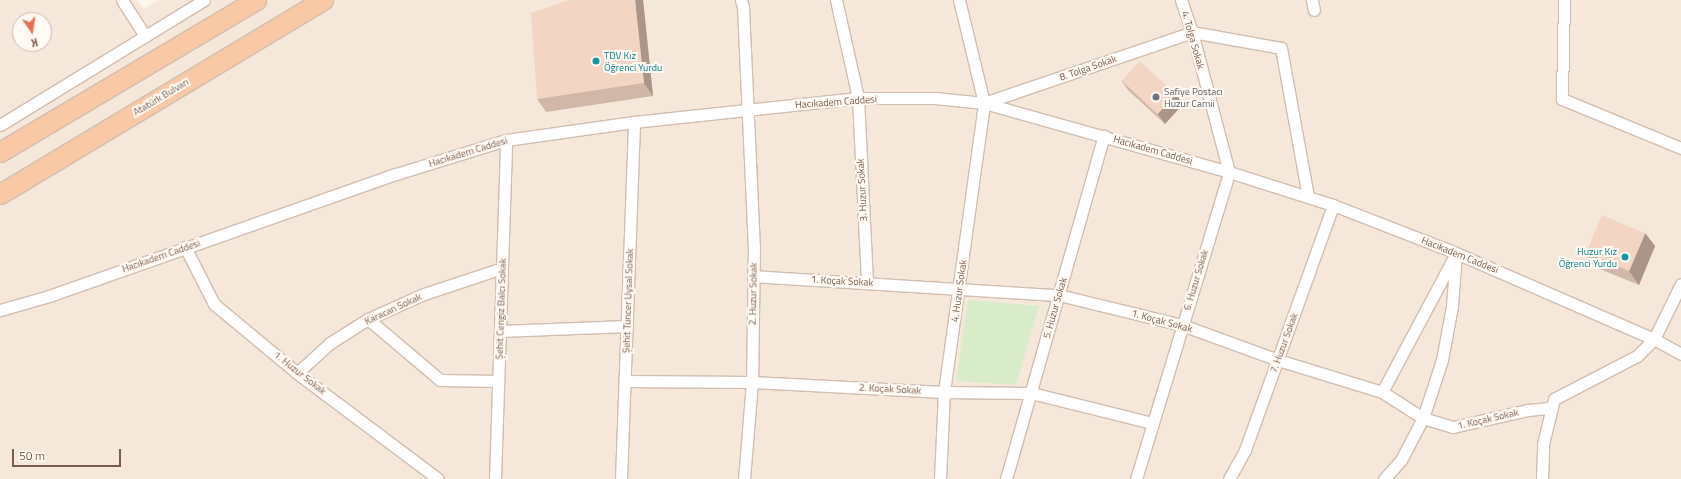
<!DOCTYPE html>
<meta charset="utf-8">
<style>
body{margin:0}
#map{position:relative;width:1681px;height:479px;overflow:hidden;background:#fdf6ec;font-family:"Titillium Web",sans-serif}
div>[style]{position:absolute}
.residential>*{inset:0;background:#f5e8da}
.green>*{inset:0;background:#d8ecc9}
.roads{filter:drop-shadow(1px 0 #d1beb0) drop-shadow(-1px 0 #d1beb0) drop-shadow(0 1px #d1beb0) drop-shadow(0 -1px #d1beb0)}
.minor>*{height:11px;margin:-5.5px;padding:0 5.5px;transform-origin:5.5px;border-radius:5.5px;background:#fff}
.trunk>*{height:19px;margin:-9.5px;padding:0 9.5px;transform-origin:9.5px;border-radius:9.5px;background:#f9c8a4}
.wall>*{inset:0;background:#d1b7a8}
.shaded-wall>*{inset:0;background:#aa9588}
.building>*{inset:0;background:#f3d5c3;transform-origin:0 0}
.dots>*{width:11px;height:11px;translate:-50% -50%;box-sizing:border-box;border:2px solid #fffaf3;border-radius:50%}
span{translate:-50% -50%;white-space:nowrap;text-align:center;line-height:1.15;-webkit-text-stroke:4px #fffaf3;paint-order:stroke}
.street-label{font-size:10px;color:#7a5c4d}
.culture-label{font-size:10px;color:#0d838f}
.left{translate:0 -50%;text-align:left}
.right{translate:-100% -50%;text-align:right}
.worship-label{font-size:10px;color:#5b616d}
.north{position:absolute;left:12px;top:12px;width:40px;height:40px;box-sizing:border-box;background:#fffaf3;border:1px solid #cabbb1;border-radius:50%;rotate:167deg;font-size:11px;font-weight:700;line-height:16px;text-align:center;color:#7a5c4d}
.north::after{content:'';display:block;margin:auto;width:14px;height:18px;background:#e76f51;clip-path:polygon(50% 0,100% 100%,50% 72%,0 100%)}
.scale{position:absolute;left:12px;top:449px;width:109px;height:18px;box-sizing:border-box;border:2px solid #7a5c4d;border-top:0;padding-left:5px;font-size:12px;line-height:14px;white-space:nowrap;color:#7a5c4d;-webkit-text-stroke:3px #fffaf3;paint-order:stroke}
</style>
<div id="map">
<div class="residential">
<i style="clip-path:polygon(evenodd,0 0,137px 0,144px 9px,158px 0,1681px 0,1681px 479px,0 479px,0 0,20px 20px,44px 20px,44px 44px,20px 44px,20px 20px)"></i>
</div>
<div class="green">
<i style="clip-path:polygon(968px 300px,1039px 306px,1016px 385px,956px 381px)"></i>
</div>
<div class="roads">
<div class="minor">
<i style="left:122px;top:0;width:43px;rotate:57.4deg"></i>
<i style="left:741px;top:0;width:7px;rotate:74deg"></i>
<i style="left:743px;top:7px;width:239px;rotate:87.4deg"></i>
<i style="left:754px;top:246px;width:136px;rotate:90.8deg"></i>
<i style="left:752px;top:382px;width:97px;rotate:94.7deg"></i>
<i style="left:836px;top:0;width:100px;rotate:77.3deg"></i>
<i style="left:858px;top:98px;width:184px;rotate:87.2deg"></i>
<i style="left:1312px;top:0;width:10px;rotate:79deg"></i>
<i style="left:1564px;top:0;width:99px;rotate:91.2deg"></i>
<i style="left:1562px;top:99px;width:129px;rotate:22.4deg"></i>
<i style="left:984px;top:103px;width:220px;rotate:-18.8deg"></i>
<i style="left:1192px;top:32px;width:90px;rotate:10.2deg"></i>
<i style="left:1281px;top:48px;width:151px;rotate:79.7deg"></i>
<i style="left:0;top:125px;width:239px;rotate:-31.5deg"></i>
<i style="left:185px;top:247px;width:64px;rotate:63deg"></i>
<i style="left:214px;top:304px;width:108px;rotate:39.7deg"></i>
<i style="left:297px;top:373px;width:176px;rotate:36.9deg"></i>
<i style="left:753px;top:276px;width:307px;rotate:3.6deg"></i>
<i style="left:1059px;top:295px;width:127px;rotate:13.7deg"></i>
<i style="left:1182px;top:325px;width:102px;rotate:20deg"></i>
<i style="left:1278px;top:360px;width:109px;rotate:17.1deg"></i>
<i style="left:1382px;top:392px;width:49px;rotate:32.4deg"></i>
<i style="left:1423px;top:418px;width:31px;rotate:17deg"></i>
<i style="left:1453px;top:427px;width:76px;rotate:-12.9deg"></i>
<i style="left:1527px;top:410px;width:25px;rotate:-5deg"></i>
<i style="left:0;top:310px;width:51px;rotate:-15.9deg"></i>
<i style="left:49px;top:296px;width:368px;rotate:-19.4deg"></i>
<i style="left:396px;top:174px;width:115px;rotate:-17.2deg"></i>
<i style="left:506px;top:140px;width:129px;rotate:-8deg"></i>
<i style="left:634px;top:122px;width:225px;rotate:-6.1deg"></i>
<i style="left:858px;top:98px;width:77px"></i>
<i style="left:935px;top:98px;width:49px;rotate:5.8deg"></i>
<i style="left:984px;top:103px;width:255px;rotate:15.7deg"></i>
<i style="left:1229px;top:172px;width:109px;rotate:17.6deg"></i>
<i style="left:1333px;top:205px;width:132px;rotate:21.3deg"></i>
<i style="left:1456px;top:253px;width:216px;rotate:23.5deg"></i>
<i style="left:1654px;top:339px;width:31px;rotate:29deg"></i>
<i style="left:368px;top:319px;width:94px;rotate:40.3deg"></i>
<i style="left:440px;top:380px;width:58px;rotate:1deg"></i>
<i style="left:500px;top:331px;width:127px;rotate:-2.3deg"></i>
<i style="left:297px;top:373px;width:45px;rotate:-42.3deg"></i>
<i style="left:330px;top:343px;width:45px;rotate:-32.3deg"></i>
<i style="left:368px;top:319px;width:61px;rotate:-24.1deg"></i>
<i style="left:424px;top:294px;width:82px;rotate:-18.4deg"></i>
<i style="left:625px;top:381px;width:127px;rotate:0.5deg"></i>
<i style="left:752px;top:382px;width:192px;rotate:3deg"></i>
<i style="left:944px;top:392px;width:87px;rotate:0.7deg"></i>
<i style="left:1031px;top:393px;width:125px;rotate:13.9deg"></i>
<i style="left:1382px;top:392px;width:153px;rotate:-61.9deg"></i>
<i style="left:495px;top:479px;width:339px;rotate:-88.1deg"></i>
<i style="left:621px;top:479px;width:357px;rotate:-87.9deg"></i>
<i style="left:940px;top:479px;width:87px;rotate:-87.4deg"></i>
<i style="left:944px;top:392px;width:292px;rotate:-82.1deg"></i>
<i style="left:984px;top:103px;width:106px;rotate:-103.6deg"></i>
<i style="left:1006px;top:479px;width:357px;rotate:-74.1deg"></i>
<i style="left:1136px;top:479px;width:321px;rotate:-73.1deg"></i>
<i style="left:1229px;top:172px;width:145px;rotate:-104.8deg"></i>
<i style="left:1192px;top:32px;width:34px;rotate:-109deg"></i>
<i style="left:1229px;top:479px;width:33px;rotate:-61deg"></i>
<i style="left:1245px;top:450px;width:260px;rotate:-70.2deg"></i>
<i style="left:1384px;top:479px;width:25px;rotate:-48deg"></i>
<i style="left:1401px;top:460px;width:47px;rotate:-62.4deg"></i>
<i style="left:1423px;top:418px;width:61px;rotate:-71.9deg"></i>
<i style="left:1442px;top:360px;width:55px;rotate:-79.5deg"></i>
<i style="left:1452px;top:306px;width:53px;rotate:-85.7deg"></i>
<i style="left:1542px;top:479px;width:35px;rotate:-88deg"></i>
<i style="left:1543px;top:444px;width:46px;rotate:-76.3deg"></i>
<i style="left:1554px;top:399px;width:93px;rotate:-27.4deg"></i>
<i style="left:1637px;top:356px;width:24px;rotate:-45deg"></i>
<i style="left:1654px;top:339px;width:61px;rotate:-63.9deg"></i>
</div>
<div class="trunk">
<i style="left:0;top:152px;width:298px;rotate:-30.7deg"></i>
<i style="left:0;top:194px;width:377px;rotate:-31deg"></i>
</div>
</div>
<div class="wall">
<i style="clip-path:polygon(643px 0,653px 96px,546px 112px,537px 99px)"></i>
<i style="clip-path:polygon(1121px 80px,1183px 104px,1165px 124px,1128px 90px)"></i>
<i style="clip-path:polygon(1645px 233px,1655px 246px,1639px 285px,1595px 267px,1586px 253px)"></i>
</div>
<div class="shaded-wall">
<i style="clip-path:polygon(635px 0,643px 0,653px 96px,644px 83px)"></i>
<i style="clip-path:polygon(1176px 94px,1183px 104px,1165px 124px,1158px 114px)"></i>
<i style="clip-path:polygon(1645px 233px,1655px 246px,1639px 285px,1629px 271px)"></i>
</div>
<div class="building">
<i style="clip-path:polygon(569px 0,635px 0,644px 83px,537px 99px,531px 13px)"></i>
<i style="left:1140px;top:61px;width:49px;height:27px;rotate:43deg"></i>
<i style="left:1602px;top:215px;width:47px;height:41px;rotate:23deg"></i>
</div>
<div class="dots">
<i style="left:596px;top:61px;background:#0f9aa8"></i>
<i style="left:1156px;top:97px;background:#6b7280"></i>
<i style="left:1625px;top:257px;background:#0f9aa8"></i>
</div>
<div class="street-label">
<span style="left:1193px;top:40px;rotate:74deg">4. Tolga Sokak</span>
<span style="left:1088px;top:68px;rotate:-19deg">8. Tolga Sokak</span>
<span style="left:161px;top:97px;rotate:-31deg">Atatürk Bulvarı</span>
<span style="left:836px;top:102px;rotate:-4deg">Hacıkadem Caddesi</span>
<span style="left:1153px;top:150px;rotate:16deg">Hacıkadem Caddesi</span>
<span style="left:468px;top:152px;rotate:-17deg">Hacıkadem Caddesi</span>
<span style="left:862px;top:190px;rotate:-93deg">3. Huzur Sokak</span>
<span style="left:1460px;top:255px;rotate:22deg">Hacıkadem Caddesi</span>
<span style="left:161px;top:256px;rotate:-19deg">Hacıkadem Caddesi</span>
<span style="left:1196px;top:280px;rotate:-73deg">6. Huzur Sokak</span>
<span style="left:842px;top:281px;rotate:3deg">1. Koçak Sokak</span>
<span style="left:959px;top:291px;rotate:-82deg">4. Huzur Sokak</span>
<span style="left:753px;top:294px;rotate:-89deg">2. Huzur Sokak</span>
<span style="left:628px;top:301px;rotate:-88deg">Şehit Tuncer Uysal Sokak</span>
<span style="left:1055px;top:308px;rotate:-74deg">5. Huzur Sokak</span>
<span style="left:393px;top:309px;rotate:-25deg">Karacan Sokak</span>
<span style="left:501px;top:309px;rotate:-88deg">Şehit Cengiz Balcı Sokak</span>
<span style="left:1162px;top:321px;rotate:15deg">1. Koçak Sokak</span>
<span style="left:1284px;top:343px;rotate:-70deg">7. Huzur Sokak</span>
<span style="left:300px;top:373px;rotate:38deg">1. Huzur Sokak</span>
<span style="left:890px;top:389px;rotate:3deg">2. Koçak Sokak</span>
<span style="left:1488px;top:419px;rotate:-13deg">1. Koçak Sokak</span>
</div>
<div class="culture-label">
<span class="left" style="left:604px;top:61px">TDV Kız<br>Öğrenci Yurdu</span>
<span class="right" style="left:1617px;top:257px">Huzur Kız<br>Öğrenci Yurdu</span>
</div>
<div class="worship-label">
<span class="left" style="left:1164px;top:97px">Safiye Postacı<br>Huzur Camii</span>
</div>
<div class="north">K</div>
<div class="scale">50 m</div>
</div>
